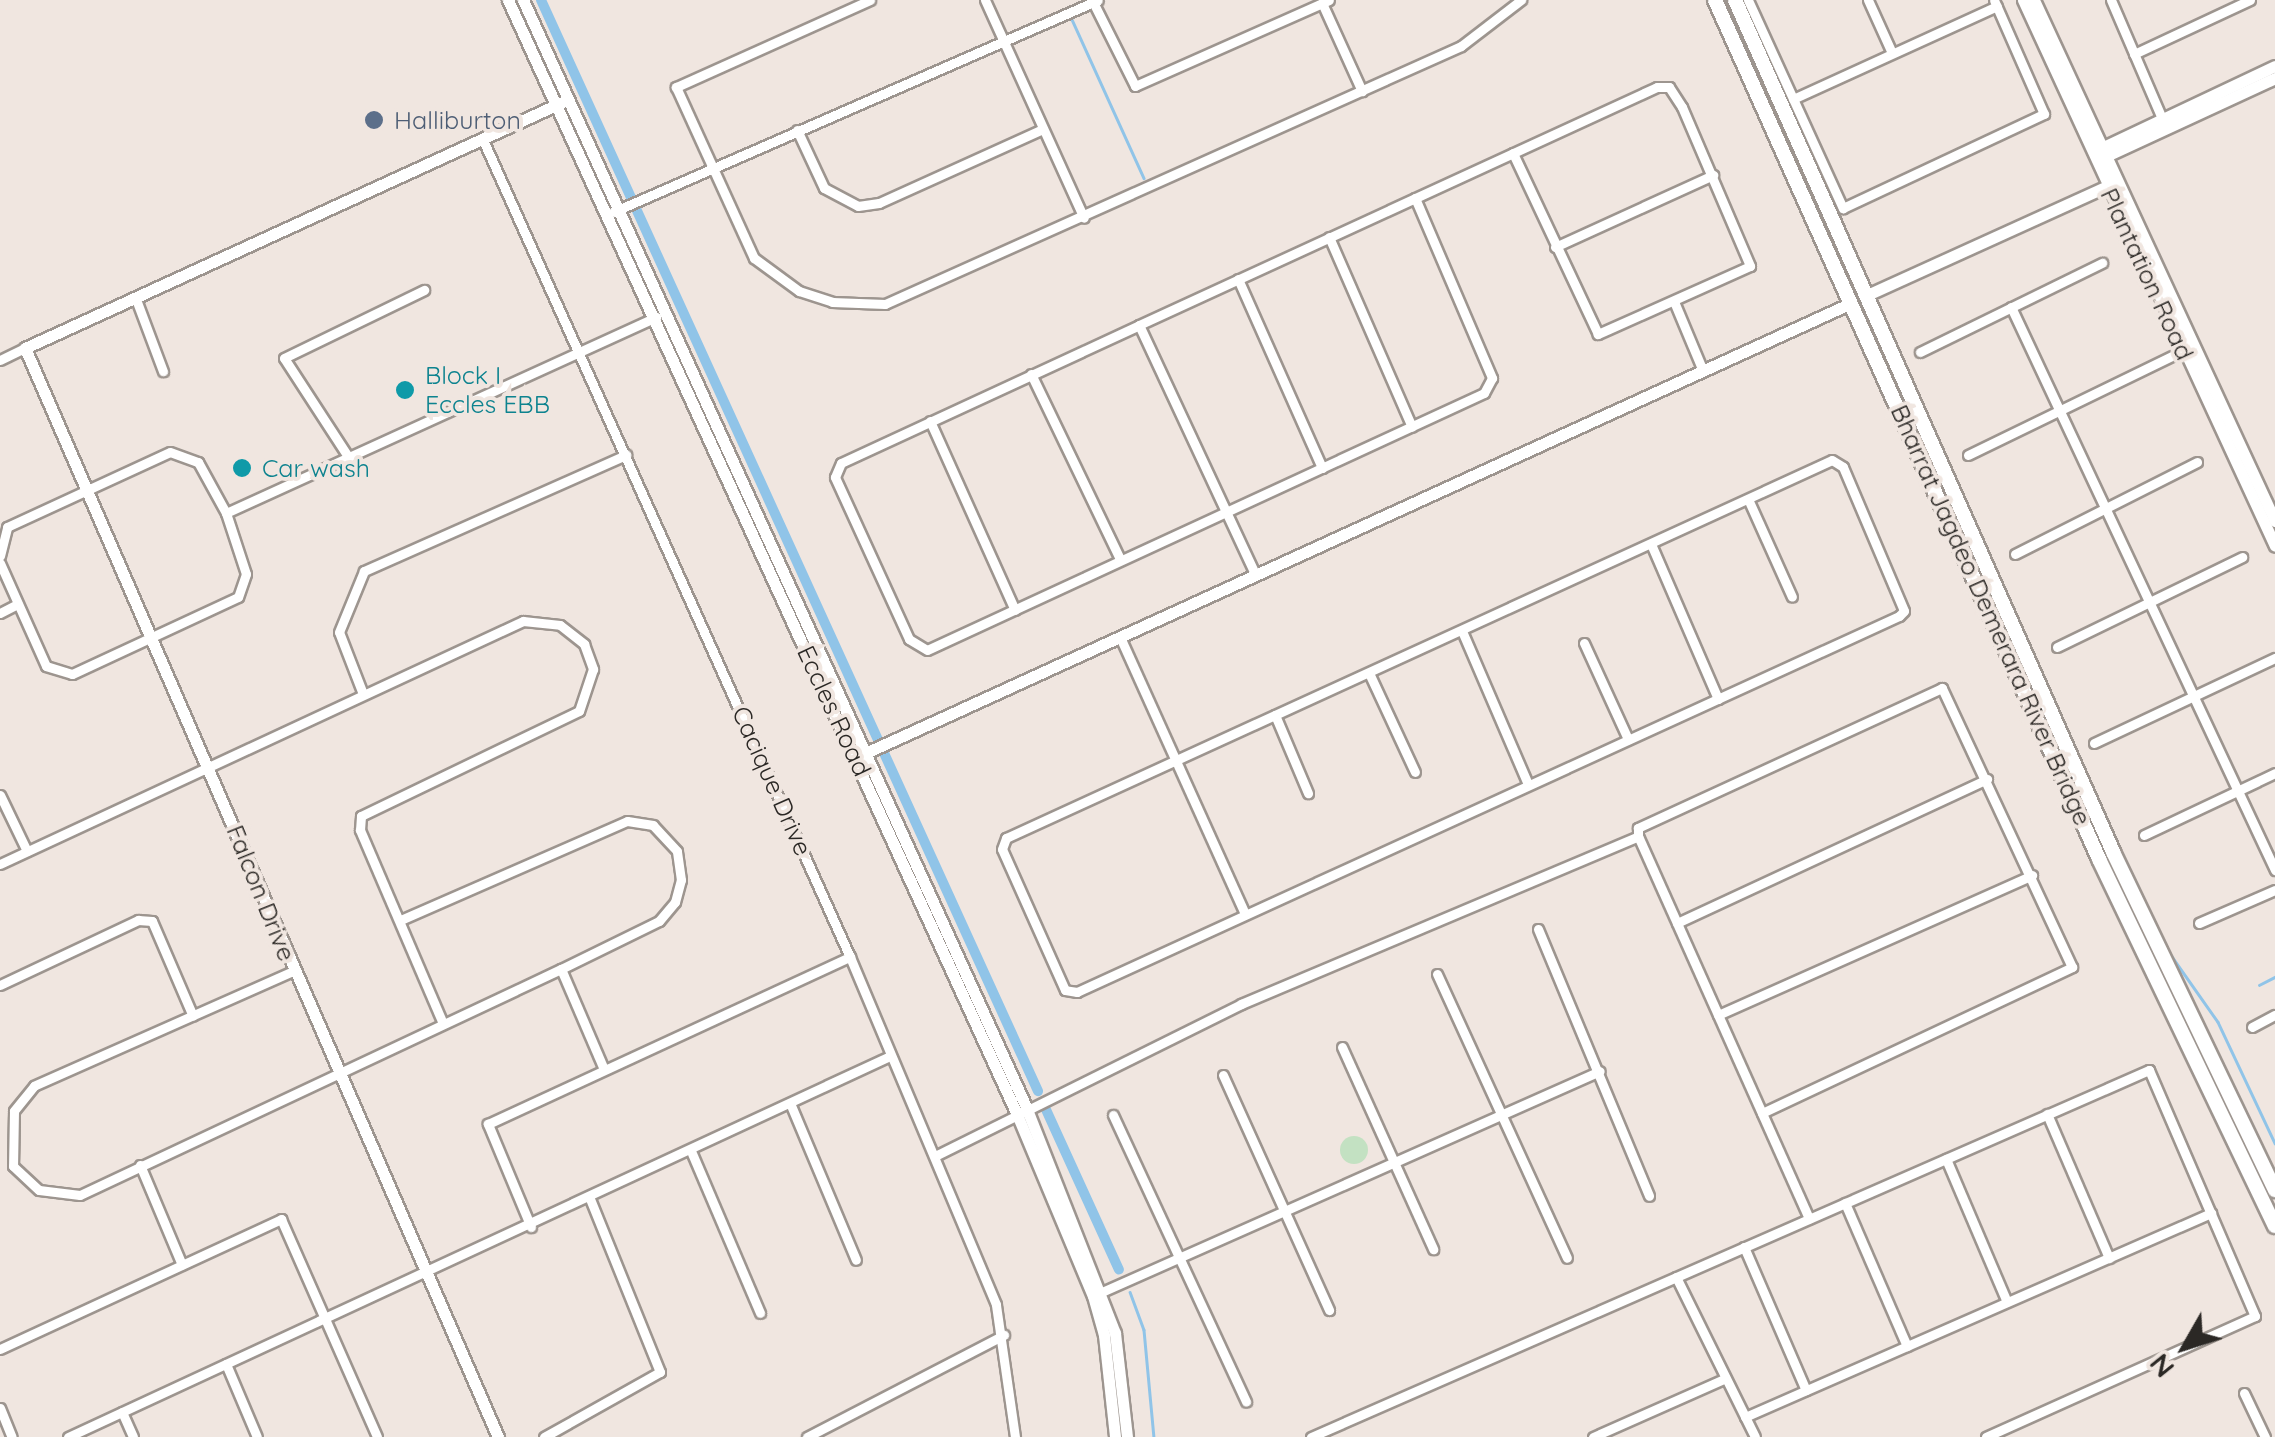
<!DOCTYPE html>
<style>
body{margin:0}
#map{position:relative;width:2275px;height:1437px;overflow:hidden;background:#f0e6e0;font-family:Quicksand,sans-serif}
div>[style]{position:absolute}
.green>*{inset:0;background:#c3e1c2}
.round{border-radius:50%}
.stream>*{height:2.5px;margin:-1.25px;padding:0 1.25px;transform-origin:1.25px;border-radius:1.25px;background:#90c4e8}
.canal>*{height:10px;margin:-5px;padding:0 5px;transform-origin:5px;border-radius:5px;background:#90c4e8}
.roads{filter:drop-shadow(2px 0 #9d958f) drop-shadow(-2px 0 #9d958f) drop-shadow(0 2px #9d958f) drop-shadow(0 -2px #9d958f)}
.minor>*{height:9px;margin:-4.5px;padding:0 4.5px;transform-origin:4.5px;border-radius:4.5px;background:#fff}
.tertiary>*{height:11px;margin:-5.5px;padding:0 5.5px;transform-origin:5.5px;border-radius:5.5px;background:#fff}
.primary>*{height:14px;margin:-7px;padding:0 7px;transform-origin:7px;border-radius:7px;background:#fff}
.dots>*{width:28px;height:28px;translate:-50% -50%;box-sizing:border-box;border:5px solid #f0e6e0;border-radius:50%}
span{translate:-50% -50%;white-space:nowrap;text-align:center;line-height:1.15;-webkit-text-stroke:8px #f0e6e0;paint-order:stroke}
.service-label{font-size:25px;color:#4e5e75}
.left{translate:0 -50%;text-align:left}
.street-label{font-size:25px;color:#2b2825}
.culture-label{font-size:25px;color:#0d838f}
.north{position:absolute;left:2135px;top:1297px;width:100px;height:100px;-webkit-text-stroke:8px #f0e6e0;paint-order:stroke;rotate:231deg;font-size:28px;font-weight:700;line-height:40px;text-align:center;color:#2b2825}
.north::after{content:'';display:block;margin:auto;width:35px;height:45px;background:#2b2825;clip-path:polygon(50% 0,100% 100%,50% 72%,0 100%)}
</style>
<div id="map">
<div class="green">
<i class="round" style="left:1340px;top:1136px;width:28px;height:28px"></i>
</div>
<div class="stream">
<i style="left:1725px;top:0;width:313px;rotate:66.2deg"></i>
<i style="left:1070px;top:15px;width:179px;rotate:65.6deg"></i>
<i style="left:1865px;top:316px;width:483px;rotate:65.8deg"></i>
<i style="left:2166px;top:948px;width:90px;rotate:54.9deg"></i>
<i style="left:2218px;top:1022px;width:134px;rotate:64.8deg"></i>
<i style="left:2259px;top:985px;width:18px;rotate:-27deg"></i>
<i style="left:1130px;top:1292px;width:40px;rotate:69.8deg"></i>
<i style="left:1144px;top:1330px;width:107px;rotate:84.7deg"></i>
</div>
<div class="canal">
<i style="left:541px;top:0;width:1199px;rotate:65.51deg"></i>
<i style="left:1043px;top:1103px;width:183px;rotate:65.5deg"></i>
</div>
<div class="roads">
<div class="minor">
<i style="left:870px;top:0;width:213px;rotate:155.8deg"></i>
<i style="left:676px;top:87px;width:188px;rotate:65.5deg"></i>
<i style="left:754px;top:258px;width:56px;rotate:36.3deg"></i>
<i style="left:799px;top:291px;width:35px;rotate:18deg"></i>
<i style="left:832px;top:302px;width:53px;rotate:2.2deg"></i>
<i style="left:885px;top:304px;width:631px;rotate:-24.13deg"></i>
<i style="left:1461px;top:46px;width:76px;rotate:-37.5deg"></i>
<i style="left:985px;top:0;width:239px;rotate:65.6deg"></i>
<i style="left:1748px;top:0;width:229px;rotate:65.5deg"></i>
<i style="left:1843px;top:208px;width:222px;rotate:-25.1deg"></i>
<i style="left:2044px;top:114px;width:124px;rotate:-113.7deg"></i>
<i style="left:1868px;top:0;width:58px;rotate:65.6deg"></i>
<i style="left:2111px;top:0;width:132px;rotate:66.7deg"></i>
<i style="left:1093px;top:2px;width:94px;rotate:63.4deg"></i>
<i style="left:1135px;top:86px;width:212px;rotate:-23.9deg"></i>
<i style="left:1322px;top:3px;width:97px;rotate:65.6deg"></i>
<i style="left:2134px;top:54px;width:128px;rotate:-25deg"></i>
<i style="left:1793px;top:99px;width:224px;rotate:-24.5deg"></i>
<i style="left:797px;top:130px;width:64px;rotate:65deg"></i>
<i style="left:824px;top:188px;width:38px;rotate:28deg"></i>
<i style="left:858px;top:206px;width:21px;rotate:-8deg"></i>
<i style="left:879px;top:203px;width:180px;rotate:-24.3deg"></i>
<i style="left:483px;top:140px;width:896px;rotate:65.81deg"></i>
<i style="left:850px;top:957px;width:377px;rotate:67.2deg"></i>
<i style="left:996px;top:1305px;width:133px;rotate:81.8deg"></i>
<i style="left:1415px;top:198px;width:196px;rotate:66.8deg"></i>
<i style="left:1492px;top:378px;width:17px;rotate:118deg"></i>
<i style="left:1484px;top:393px;width:613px;rotate:155.23deg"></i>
<i style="left:927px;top:650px;width:21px;rotate:-149deg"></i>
<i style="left:909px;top:639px;width:178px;rotate:-114.6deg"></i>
<i style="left:835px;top:477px;width:15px;rotate:-67deg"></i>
<i style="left:841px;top:463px;width:328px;rotate:-24.8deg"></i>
<i style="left:1139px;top:325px;width:570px;rotate:-24.68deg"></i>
<i style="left:1657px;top:87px;width:12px"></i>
<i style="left:1669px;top:87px;width:24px;rotate:57deg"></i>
<i style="left:1682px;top:107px;width:173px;rotate:66.8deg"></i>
<i style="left:1750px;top:266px;width:167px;rotate:155.9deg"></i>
<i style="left:1598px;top:334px;width:200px;rotate:-115.2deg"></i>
<i style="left:613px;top:212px;width:529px;rotate:-23.61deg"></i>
<i style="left:1329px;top:237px;width:207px;rotate:66.4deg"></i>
<i style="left:1555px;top:247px;width:174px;rotate:-24.5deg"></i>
<i style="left:1238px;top:279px;width:207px;rotate:66deg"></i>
<i style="left:137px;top:302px;width:74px;rotate:69.4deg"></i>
<i style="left:1675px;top:304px;width:73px;rotate:67.3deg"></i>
<i style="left:2011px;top:307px;width:622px;rotate:64.88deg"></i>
<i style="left:1139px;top:325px;width:272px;rotate:65deg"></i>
<i style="left:1920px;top:352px;width:203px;rotate:-26.1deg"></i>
<i style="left:0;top:360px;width:28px;rotate:-26deg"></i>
<i style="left:1031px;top:374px;width:205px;rotate:64.3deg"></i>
<i style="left:930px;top:421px;width:207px;rotate:65.8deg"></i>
<i style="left:1968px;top:455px;width:238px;rotate:-25.9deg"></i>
<i style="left:349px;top:458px;width:119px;rotate:-123deg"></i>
<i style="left:284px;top:358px;width:156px;rotate:-25.9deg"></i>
<i style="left:1832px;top:460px;width:13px;rotate:32deg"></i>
<i style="left:1843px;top:467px;width:156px;rotate:67deg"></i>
<i style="left:1904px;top:611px;width:7px;rotate:135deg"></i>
<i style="left:1899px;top:616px;width:904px;rotate:155.42deg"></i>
<i style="left:1077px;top:992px;width:12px;rotate:-171deg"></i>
<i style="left:1065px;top:990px;width:154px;rotate:-114.1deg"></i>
<i style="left:1002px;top:849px;width:12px;rotate:-70deg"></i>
<i style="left:1006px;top:838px;width:908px;rotate:-24.59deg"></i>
<i style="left:1748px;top:499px;width:107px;rotate:65.8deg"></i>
<i style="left:226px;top:513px;width:473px;rotate:-24.5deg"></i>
<i style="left:1651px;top:544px;width:169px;rotate:66.6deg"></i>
<i style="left:2015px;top:554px;width:204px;rotate:-26.8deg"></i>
<i style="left:0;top:556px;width:30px;rotate:-76deg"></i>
<i style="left:7px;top:527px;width:179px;rotate:-24.7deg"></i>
<i style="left:170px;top:452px;width:30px;rotate:20deg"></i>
<i style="left:198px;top:462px;width:58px;rotate:61.2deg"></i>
<i style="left:226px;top:513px;width:64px;rotate:71.8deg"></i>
<i style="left:246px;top:574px;width:24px;rotate:109deg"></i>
<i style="left:238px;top:597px;width:183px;rotate:155.1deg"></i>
<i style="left:72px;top:674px;width:27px;rotate:-163deg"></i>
<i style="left:46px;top:666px;width:113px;rotate:-114.1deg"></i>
<i style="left:0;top:613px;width:18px;rotate:-27deg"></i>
<i style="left:1462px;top:631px;width:167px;rotate:66.7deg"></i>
<i style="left:1120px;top:637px;width:304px;rotate:65.7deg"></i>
<i style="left:1584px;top:643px;width:106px;rotate:65.4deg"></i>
<i style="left:2057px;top:647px;width:206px;rotate:-25.9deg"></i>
<i style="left:1369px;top:673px;width:109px;rotate:65.1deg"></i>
<i style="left:363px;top:694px;width:66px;rotate:-111.2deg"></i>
<i style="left:339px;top:632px;width:66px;rotate:-67.7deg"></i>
<i style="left:364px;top:571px;width:287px;rotate:-23.9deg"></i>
<i style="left:1275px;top:715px;width:85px;rotate:67.1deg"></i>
<i style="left:2094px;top:743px;width:200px;rotate:-25.2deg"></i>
<i style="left:0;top:795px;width:62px;rotate:64.3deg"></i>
<i style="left:2144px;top:835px;width:145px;rotate:-25.3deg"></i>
<i style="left:0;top:864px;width:577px;rotate:-24.92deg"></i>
<i style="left:523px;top:621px;width:37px;rotate:6deg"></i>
<i style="left:560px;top:625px;width:31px;rotate:38deg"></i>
<i style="left:584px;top:644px;width:27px;rotate:70deg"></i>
<i style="left:593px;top:669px;width:44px;rotate:108.4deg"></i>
<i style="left:579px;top:711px;width:242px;rotate:154.3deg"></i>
<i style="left:361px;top:816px;width:14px;rotate:94deg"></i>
<i style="left:360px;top:830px;width:208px;rotate:66.8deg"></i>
<i style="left:1677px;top:923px;width:342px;rotate:-24.9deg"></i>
<i style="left:2199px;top:923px;width:83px;rotate:-23.5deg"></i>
<i style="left:1538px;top:929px;width:289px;rotate:67.4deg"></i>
<i style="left:561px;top:969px;width:107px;rotate:66.8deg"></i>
<i style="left:293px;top:971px;width:283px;rotate:156.1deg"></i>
<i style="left:34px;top:1086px;width:32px;rotate:129deg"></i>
<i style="left:14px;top:1111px;width:55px;rotate:91deg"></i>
<i style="left:13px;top:1166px;width:35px;rotate:43deg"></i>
<i style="left:39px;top:1190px;width:41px;rotate:7deg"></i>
<i style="left:80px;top:1195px;width:531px;rotate:-25.17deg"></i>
<i style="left:561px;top:969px;width:109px;rotate:-26.1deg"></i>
<i style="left:659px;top:921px;width:25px;rotate:-50deg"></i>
<i style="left:675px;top:902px;width:23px;rotate:-75deg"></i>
<i style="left:681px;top:880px;width:29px;rotate:-98deg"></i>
<i style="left:677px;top:851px;width:35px;rotate:-133deg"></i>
<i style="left:653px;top:825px;width:26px;rotate:-171deg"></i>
<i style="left:627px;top:821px;width:248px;rotate:156.4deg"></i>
<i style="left:1437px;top:974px;width:312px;rotate:65.4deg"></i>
<i style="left:0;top:985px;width:153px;rotate:-25.2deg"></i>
<i style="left:138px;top:920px;width:14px;rotate:4deg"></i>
<i style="left:152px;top:921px;width:103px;rotate:66.7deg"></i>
<i style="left:1718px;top:1015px;width:344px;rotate:-24deg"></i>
<i style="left:2252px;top:1027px;width:26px;rotate:-28deg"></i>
<i style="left:1342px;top:1047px;width:222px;rotate:65.7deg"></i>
<i style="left:1223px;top:1075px;width:258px;rotate:65.7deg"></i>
<i style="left:790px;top:1103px;width:170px;rotate:67.2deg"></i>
<i style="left:1762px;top:1113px;width:343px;rotate:-25.2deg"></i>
<i style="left:2072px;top:967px;width:308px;rotate:-115deg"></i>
<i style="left:1942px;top:688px;width:335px;rotate:155.3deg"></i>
<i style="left:1638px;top:828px;width:8px;rotate:90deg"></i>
<i style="left:1638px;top:836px;width:419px;rotate:65.9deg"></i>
<i style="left:2047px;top:1114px;width:157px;rotate:66.7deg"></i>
<i style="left:1113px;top:1115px;width:316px;rotate:65.1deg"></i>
<i style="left:691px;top:1151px;width:176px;rotate:66.9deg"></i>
<i style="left:935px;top:1156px;width:342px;rotate:-26.4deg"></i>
<i style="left:1241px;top:1004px;width:431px;rotate:-22.9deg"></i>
<i style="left:1946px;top:1159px;width:155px;rotate:66.9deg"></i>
<i style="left:140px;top:1165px;width:108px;rotate:67.2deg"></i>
<i style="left:1845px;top:1203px;width:156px;rotate:66.6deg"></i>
<i style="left:531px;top:1227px;width:112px;rotate:-112.7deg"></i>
<i style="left:488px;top:1124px;width:399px;rotate:-24.8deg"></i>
<i style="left:1744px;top:1247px;width:156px;rotate:66.6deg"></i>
<i style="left:1676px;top:1277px;width:178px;rotate:63.7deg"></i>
<i style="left:1095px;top:1295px;width:552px;rotate:-23.92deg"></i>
<i style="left:0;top:1349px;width:310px;rotate:-24.8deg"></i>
<i style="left:281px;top:1219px;width:238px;rotate:66.2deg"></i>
<i style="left:226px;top:1364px;width:79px;rotate:67deg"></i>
<i style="left:2244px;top:1393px;width:49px;rotate:64.5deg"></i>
<i style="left:0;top:1408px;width:31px;rotate:68deg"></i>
<i style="left:122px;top:1412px;width:27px;rotate:66deg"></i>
<i style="left:1745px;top:1417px;width:509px;rotate:-23.64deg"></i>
<i style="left:68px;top:1437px;width:906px;rotate:-24.87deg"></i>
<i style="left:544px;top:1437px;width:133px;rotate:-29.3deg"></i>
<i style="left:660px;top:1372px;width:187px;rotate:-112deg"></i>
<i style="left:807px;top:1437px;width:222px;rotate:-27.4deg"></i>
<i style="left:1311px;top:1437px;width:915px;rotate:-23.65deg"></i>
<i style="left:2149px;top:1070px;width:268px;rotate:66.7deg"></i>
<i style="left:2255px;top:1316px;width:295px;rotate:155.8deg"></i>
<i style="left:1593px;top:1437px;width:145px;rotate:-23.9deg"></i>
</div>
<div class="tertiary">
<i style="left:508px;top:0;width:1223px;rotate:65.45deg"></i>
<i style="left:1016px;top:1112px;width:199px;rotate:67.3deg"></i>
<i style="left:1093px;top:1296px;width:41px;rotate:74.2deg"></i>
<i style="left:1104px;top:1335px;width:103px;rotate:83.8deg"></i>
<i style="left:523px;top:0;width:1216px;rotate:65.56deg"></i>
<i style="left:1026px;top:1107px;width:243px;rotate:68.5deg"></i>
<i style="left:1115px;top:1333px;width:105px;rotate:83.4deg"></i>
<i style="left:2023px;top:0;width:601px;rotate:65.22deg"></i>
<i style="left:2034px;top:0;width:574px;rotate:65.18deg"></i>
<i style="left:2095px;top:151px;width:199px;rotate:-25.3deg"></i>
<i style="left:2102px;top:158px;width:191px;rotate:-24.8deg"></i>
<i style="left:1865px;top:296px;width:271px;rotate:-24.4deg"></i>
<i style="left:859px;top:756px;width:1091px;rotate:-24.54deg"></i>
<i style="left:498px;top:1437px;width:1187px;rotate:-113.48deg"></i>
<i style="left:25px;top:348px;width:596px;rotate:-24.59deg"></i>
</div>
<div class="primary">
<i style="left:1715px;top:0;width:941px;rotate:65.91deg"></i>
<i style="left:2099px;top:859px;width:407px;rotate:64.4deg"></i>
<i style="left:1735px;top:0;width:932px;rotate:66.07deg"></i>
<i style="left:2113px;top:852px;width:375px;rotate:64.4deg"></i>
</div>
</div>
<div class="dots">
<i style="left:374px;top:120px;background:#5c6f8a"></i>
<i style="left:405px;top:390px;background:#0f9aa8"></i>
<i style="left:242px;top:468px;background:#0f9aa8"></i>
</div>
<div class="service-label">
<span class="left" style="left:394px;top:120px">Halliburton</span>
</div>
<div class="street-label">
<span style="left:2147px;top:274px;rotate:65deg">Plantation Road</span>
<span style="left:1991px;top:615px;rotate:66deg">Bharrat Jagdeo Demerara River Bridge</span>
<span style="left:834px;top:711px;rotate:65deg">Eccles Road</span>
<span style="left:772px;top:781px;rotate:66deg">Cacique Drive</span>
<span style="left:261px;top:893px;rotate:68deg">Falcon Drive</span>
</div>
<div class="culture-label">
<span class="left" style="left:425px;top:390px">Block I<br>Eccles EBB</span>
<span class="left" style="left:262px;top:468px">Car wash</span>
</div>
<div class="north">N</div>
</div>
